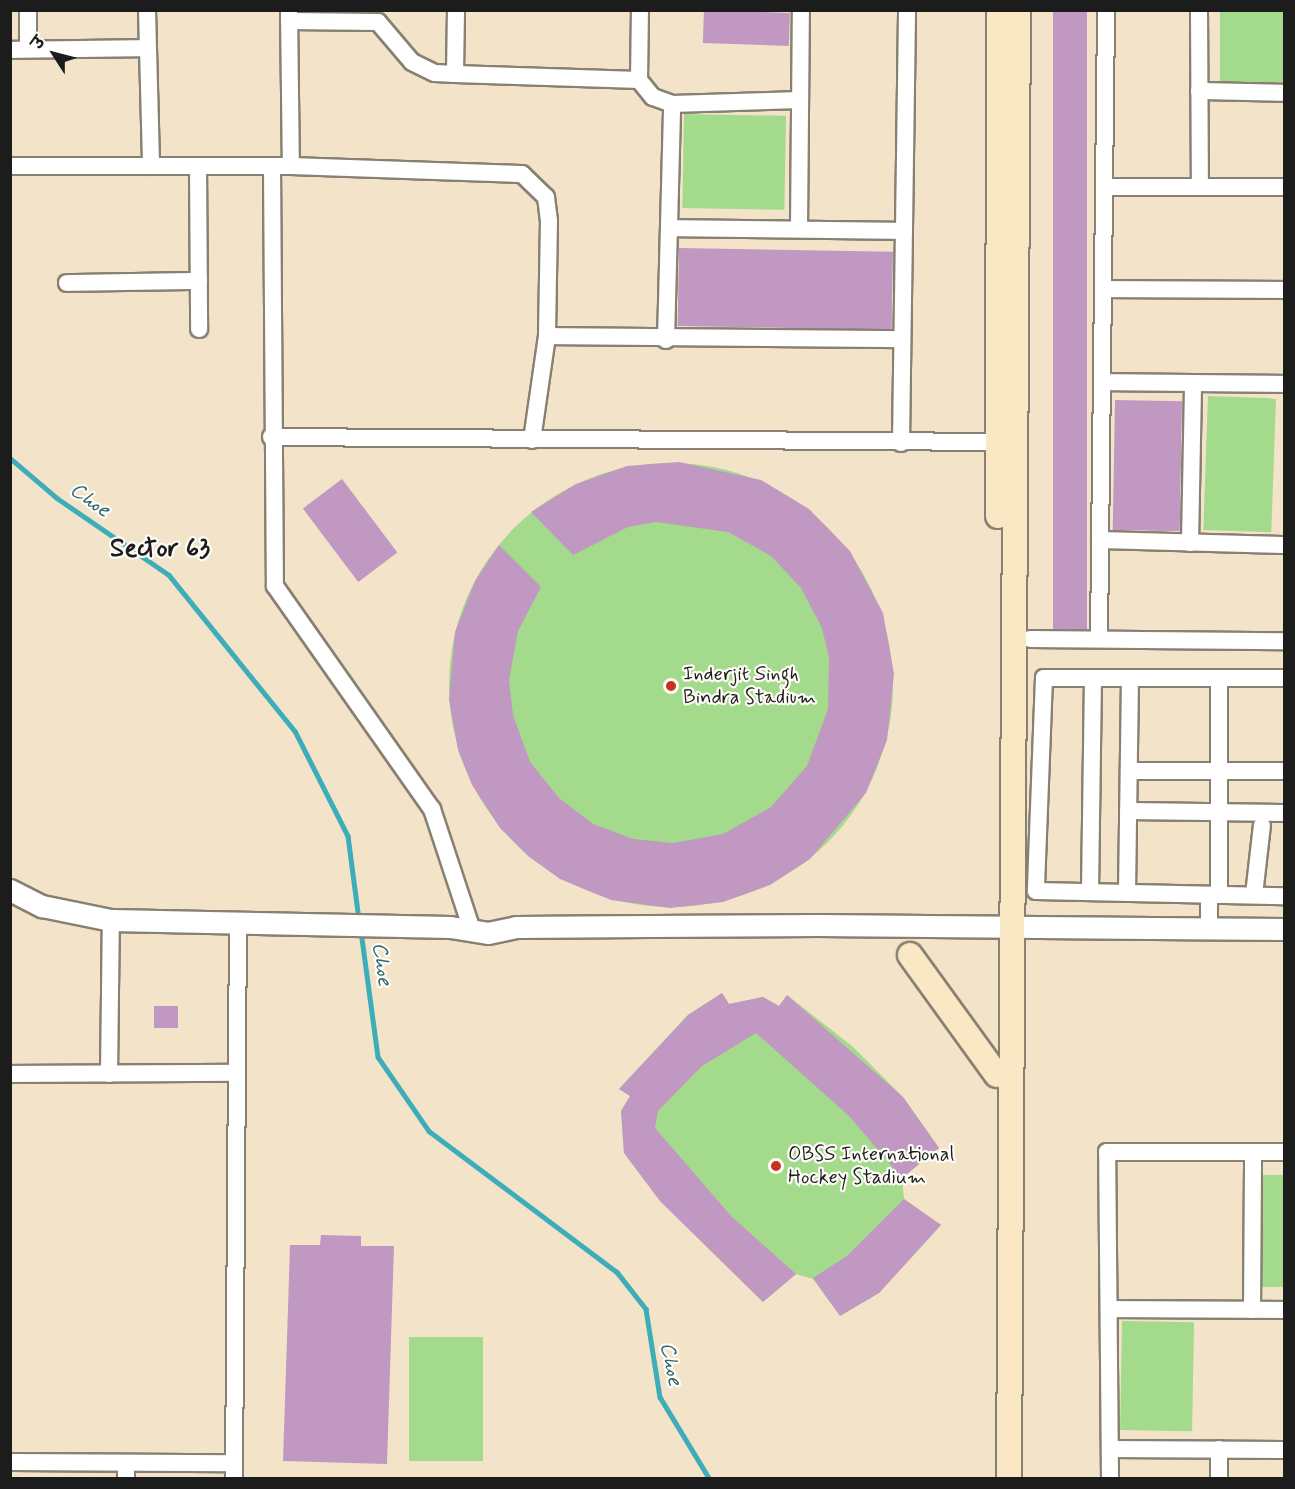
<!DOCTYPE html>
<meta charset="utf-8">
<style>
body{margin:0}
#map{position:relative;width:1295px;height:1489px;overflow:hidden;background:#f3e3c9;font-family:Mynerve,"Playpen Sans Deva",sans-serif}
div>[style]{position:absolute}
.green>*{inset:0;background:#a4da8b;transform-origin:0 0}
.round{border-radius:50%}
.stream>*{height:4.5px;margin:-2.25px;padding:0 2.25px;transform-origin:2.25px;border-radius:2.25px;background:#3dadb9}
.building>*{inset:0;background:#c098c2;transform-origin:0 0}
.roads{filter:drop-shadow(2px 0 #888072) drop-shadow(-2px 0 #888072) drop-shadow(0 2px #888072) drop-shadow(0 -2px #888072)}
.minor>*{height:16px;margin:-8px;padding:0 8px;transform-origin:8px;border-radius:8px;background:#fff}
.tertiary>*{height:21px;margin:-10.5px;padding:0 10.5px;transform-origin:10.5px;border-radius:10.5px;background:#fff}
.secondary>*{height:24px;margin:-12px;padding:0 12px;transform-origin:12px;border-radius:12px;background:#fae7c3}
.dots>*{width:16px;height:16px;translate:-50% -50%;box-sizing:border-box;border:3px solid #fdfcf7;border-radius:50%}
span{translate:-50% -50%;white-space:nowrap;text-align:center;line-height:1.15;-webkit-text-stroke:4.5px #fdfcf7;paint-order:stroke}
.poi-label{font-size:20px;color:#1c1c1c}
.left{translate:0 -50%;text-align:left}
.water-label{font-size:21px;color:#2c646a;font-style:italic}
.district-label{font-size:26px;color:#1c1c1c;font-weight:700}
.frame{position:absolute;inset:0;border:12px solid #1c1c1c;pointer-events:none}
.north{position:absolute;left:24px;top:24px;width:60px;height:60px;-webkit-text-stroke:4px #fdfcf7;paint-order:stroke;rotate:306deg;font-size:16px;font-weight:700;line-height:24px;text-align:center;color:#1c1c1c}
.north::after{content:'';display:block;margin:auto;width:21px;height:27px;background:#1c1c1c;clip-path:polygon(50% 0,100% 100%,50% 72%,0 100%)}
</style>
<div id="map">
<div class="green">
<i style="left:1220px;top:11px;width:64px;height:71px"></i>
<i style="left:684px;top:114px;width:102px;height:94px;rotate:1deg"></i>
<i style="left:1208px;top:396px;width:68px;height:134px;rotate:2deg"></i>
<i class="round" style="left:449px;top:463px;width:444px;height:444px"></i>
<i style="clip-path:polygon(722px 993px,729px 1004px,763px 997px,779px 1006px,787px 995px,852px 1046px,903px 1097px,939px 1148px,902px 1178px,904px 1199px,941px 1225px,879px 1293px,840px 1316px,813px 1279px,796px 1274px,763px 1302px,660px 1201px,624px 1153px,621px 1111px,630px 1096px,619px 1089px,688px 1015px)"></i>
<i style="left:1261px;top:1175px;width:23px;height:112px"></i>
<i style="left:1122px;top:1321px;width:72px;height:109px;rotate:1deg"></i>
<i style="left:409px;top:1337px;width:74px;height:124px"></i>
</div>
<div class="stream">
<i style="left:10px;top:458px;width:62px;rotate:40.4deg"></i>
<i style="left:57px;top:498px;width:136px;rotate:34.5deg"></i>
<i style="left:169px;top:575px;width:201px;rotate:51.1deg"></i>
<i style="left:295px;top:731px;width:118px;rotate:63.2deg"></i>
<i style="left:348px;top:836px;width:85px;rotate:82.5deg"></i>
<i style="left:361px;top:931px;width:127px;rotate:82.3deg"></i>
<i style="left:378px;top:1057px;width:90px;rotate:55.4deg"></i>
<i style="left:429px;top:1131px;width:235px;rotate:36.9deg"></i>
<i style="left:617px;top:1272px;width:47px;rotate:51.9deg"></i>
<i style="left:646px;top:1309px;width:89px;rotate:81deg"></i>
<i style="left:660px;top:1397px;width:95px;rotate:58.8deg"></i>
</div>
<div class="building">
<i style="left:704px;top:10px;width:86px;height:33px;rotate:2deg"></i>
<i style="left:1053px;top:10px;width:34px;height:619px"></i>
<i style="left:679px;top:248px;width:214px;height:78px;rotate:1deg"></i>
<i style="left:1115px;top:400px;width:67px;height:130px;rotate:1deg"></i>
<i style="clip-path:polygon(679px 462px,761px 480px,809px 509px,850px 551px,883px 613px,894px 674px,887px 740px,866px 793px,810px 859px,770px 885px,723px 902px,670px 908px,611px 900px,560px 879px,528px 856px,500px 828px,472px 785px,458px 750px,449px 699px,455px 632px,475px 581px,499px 545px,541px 587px,518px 631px,509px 680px,513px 715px,530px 762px,559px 798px,593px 824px,633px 839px,673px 843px,723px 834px,771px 807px,807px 766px,828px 709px,829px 658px,822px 628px,801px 588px,771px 556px,728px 532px,656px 522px,628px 527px,573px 555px,531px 512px,576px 484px,627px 466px)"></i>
<i style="left:342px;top:479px;width:92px;height:49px;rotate:53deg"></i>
<i style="clip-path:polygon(722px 993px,729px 1004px,763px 997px,779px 1006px,787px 995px,903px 1097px,939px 1148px,902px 1178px,849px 1116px,756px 1033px,702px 1066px,658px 1111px,655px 1128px,732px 1217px,796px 1274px,763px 1302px,660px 1201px,624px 1153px,621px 1111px,630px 1096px,619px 1089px,688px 1015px)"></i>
<i style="left:154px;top:1006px;width:24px;height:22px"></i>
<i style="clip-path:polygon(904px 1199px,941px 1225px,879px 1293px,840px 1316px,813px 1278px,847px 1256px)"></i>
<i style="clip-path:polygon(321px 1235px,361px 1236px,361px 1246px,394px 1246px,387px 1464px,283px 1461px,290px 1245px,320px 1245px)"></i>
</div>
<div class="roads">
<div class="minor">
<i style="left:28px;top:10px;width:39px;rotate:90deg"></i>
<i style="left:147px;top:10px;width:156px;rotate:88.5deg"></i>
<i style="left:1199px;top:10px;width:177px;rotate:89.7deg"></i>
<i style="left:289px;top:11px;width:155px;rotate:89.3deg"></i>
<i style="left:289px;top:21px;width:89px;rotate:0.6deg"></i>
<i style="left:378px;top:22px;width:52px;rotate:49.6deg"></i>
<i style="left:412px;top:62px;width:25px;rotate:26deg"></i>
<i style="left:435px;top:73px;width:20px;rotate:3deg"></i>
<i style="left:455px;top:74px;width:64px;rotate:-89.1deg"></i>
<i style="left:10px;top:50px;width:137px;rotate:-0.8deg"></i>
<i style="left:455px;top:74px;width:184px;rotate:1.9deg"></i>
<i style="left:639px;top:80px;width:70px;rotate:-89.2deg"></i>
<i style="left:639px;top:80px;width:22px;rotate:51deg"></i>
<i style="left:653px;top:97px;width:20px;rotate:20deg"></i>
<i style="left:672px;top:104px;width:128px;rotate:-1.8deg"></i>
<i style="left:1199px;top:91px;width:85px;rotate:1.3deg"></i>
<i style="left:10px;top:166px;width:281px"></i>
<i style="left:291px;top:166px;width:231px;rotate:2deg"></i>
<i style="left:522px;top:174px;width:33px;rotate:44deg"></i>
<i style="left:546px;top:197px;width:23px;rotate:83deg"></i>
<i style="left:549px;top:220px;width:116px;rotate:91deg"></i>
<i style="left:547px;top:336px;width:105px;rotate:98.2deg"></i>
<i style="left:198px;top:166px;width:163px;rotate:89.6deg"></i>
<i style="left:272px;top:166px;width:420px;rotate:89.6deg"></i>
<i style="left:275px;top:586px;width:273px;rotate:54.9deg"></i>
<i style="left:432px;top:809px;width:127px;rotate:71.7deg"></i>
<i style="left:1104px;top:187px;width:180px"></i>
<i style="left:799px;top:227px;width:217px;rotate:-89.5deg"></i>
<i style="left:669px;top:228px;width:235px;rotate:0.7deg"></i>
<i style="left:67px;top:283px;width:132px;rotate:-0.9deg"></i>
<i style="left:1103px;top:289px;width:181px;rotate:0.3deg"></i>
<i style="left:547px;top:336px;width:355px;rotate:0.5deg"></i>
<i style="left:666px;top:340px;width:236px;rotate:-88.5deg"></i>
<i style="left:1102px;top:382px;width:182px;rotate:0.6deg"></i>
<i style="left:271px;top:437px;width:727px;rotate:0.39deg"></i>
<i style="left:901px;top:443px;width:433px;rotate:-89.2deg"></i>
<i style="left:1100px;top:540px;width:184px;rotate:1.6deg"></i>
<i style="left:1190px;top:543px;width:160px;rotate:-88.9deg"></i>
<i style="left:1030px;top:639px;width:254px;rotate:0.5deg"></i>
<i style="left:1099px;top:639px;width:629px;rotate:-89.36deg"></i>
<i style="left:1284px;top:678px;width:240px;rotate:180deg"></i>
<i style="left:1044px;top:678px;width:213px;rotate:92.2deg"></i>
<i style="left:1036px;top:891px;width:248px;rotate:1.2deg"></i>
<i style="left:1129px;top:771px;width:155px"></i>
<i style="left:1128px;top:811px;width:156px;rotate:0.7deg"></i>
<i style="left:1090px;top:892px;width:214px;rotate:-89.2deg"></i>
<i style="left:1127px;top:893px;width:215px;rotate:-89.2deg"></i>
<i style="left:1209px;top:895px;width:33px;rotate:90deg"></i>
<i style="left:1219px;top:895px;width:217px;rotate:-90deg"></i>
<i style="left:1254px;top:895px;width:70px;rotate:-83.5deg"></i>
<i style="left:10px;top:1074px;width:227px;rotate:-0.3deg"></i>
<i style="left:109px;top:1074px;width:154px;rotate:-89.3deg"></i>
<i style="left:1112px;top:1309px;width:172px;rotate:0.3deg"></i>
<i style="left:1252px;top:1310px;width:158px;rotate:-89.6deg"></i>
<i style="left:1110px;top:1449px;width:174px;rotate:0.3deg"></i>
<i style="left:10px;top:1462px;width:224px;rotate:0.3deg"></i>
<i style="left:126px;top:1478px;width:15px;rotate:-90deg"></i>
<i style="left:234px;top:1478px;width:555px;rotate:-89.59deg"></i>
<i style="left:1110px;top:1478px;width:326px;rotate:-90.5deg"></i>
<i style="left:1107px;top:1152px;width:177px"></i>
<i style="left:1219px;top:1478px;width:29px;rotate:-90deg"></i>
</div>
<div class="tertiary">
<i style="left:10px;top:890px;width:36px;rotate:27deg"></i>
<i style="left:42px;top:906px;width:70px;rotate:11.5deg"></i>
<i style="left:111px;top:920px;width:339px;rotate:1.2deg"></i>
<i style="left:450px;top:927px;width:38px;rotate:9deg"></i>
<i style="left:488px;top:933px;width:29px;rotate:-12deg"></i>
<i style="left:516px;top:927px;width:302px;rotate:-0.4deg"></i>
<i style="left:818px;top:925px;width:466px;rotate:0.5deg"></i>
</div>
<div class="secondary">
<i style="left:998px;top:516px;width:506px;rotate:-89.89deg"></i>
<i style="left:910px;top:955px;width:148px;rotate:54.1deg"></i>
<i style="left:1009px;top:1478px;width:1468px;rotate:-89.65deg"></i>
</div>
</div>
<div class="dots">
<i style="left:671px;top:686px;background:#c8321e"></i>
<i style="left:776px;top:1166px;background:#c8321e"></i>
</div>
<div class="poi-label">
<span class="left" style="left:683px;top:686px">Inderjit Singh<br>Bindra Stadium</span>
<span class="left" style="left:788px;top:1166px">OBSS International<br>Hockey Stadium</span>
</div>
<div class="water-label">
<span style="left:90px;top:500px;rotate:35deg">Choe</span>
<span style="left:382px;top:964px;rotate:82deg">Choe</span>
<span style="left:671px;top:1364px;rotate:78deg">Choe</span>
</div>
<div class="district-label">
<span style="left:160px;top:550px">Sector 63</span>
</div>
<div class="frame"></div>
<div class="north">उ</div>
</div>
